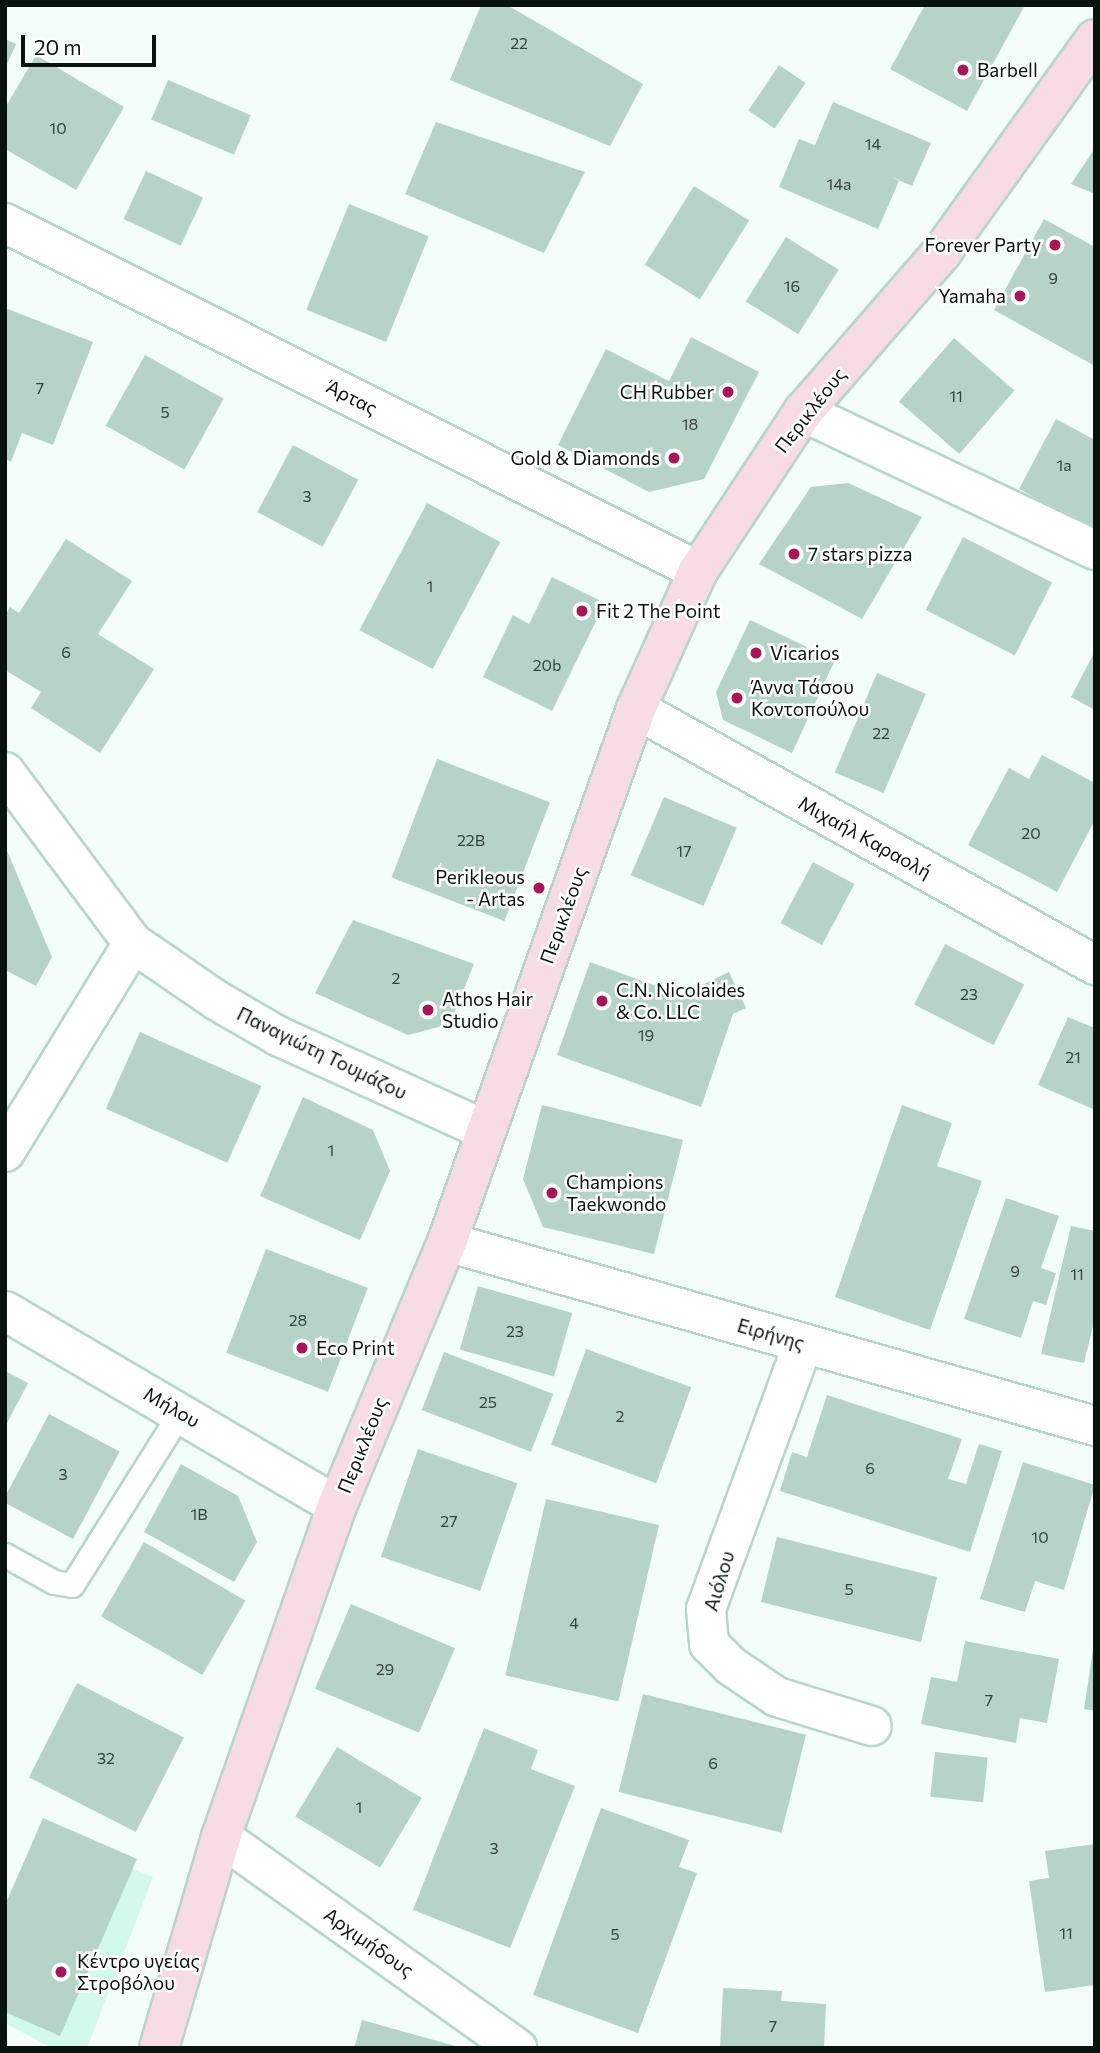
<!DOCTYPE html>
<meta charset="utf-8">
<style>
body{margin:0}
#map{position:relative;width:1100px;height:2053px;overflow:hidden;background:#f3fefa;font-family:Commissioner,sans-serif}
div>[style]{position:absolute}
.built>*{inset:0;background:#d2f9eb}
.building>*{inset:0;background:#b6d3c8;transform-origin:0 0}
.roads{filter:drop-shadow(2px 0 #b9d5cb) drop-shadow(-2px 0 #b9d5cb) drop-shadow(0 2px #b9d5cb) drop-shadow(0 -2px #b9d5cb)}
.service>*{height:23px;margin:-11.5px;padding:0 11.5px;transform-origin:11.5px;border-radius:11.5px;background:#fff}
.minor>*{height:38px;margin:-19px;padding:0 19px;transform-origin:19px;border-radius:19px;background:#fff}
.secondary>*{height:38px;margin:-19px;padding:0 19px;transform-origin:19px;border-radius:19px;background:#f8dce4}
.dots>*{width:19px;height:19px;translate:-50% -50%;box-sizing:border-box;border:4px solid #fff;border-radius:50%}
span{translate:-50% -50%;white-space:nowrap;text-align:center;line-height:1.15;-webkit-text-stroke:5px #fff;paint-order:stroke}
.number-label{font-size:16px;color:#34423d}
.number-label span{-webkit-text-stroke-width:0}
.poi-label{font-size:19px;color:#08120f}
.left{translate:0 -50%;text-align:left}
.right{translate:-100% -50%;text-align:right}
.street-label{font-size:19px;color:#08120f}
.frame{position:absolute;inset:0;border:7px solid #08120f;pointer-events:none}
.scale{position:absolute;left:21px;top:35px;width:135px;height:32px;box-sizing:border-box;border:4px solid #08120f;border-top:0;padding-left:9px;font-size:21px;line-height:24px;white-space:nowrap;color:#08120f;-webkit-text-stroke:5px #fff;paint-order:stroke}
</style>
<div id="map">
<div class="built">
<i style="clip-path:polygon(45px 1836px,153px 1877px,87px 2048px,52px 2048px,5px 2023px,5px 1920px)"></i>
</div>
<div class="building">
<i style="clip-path:polygon(481px 5px,507px 5px,643px 84px,610px 146px,450px 80px)"></i>
<i style="clip-path:polygon(925px 5px,1025px 5px,967px 111px,890px 69px)"></i>
<i style="clip-path:polygon(5px 39px,16px 44px,5px 69px)"></i>
<i style="clip-path:polygon(36px 55px,124px 107px,76px 190px,5px 149px,5px 108px)"></i>
<i style="left:779px;top:65px;width:32px;height:55px;rotate:34deg"></i>
<i style="left:168px;top:80px;width:90px;height:43px;rotate:23deg"></i>
<i style="clip-path:polygon(833px 102px,931px 143px,912px 186px,892px 177px,899px 181px,878px 229px,779px 187px,799px 139px,815px 145px)"></i>
<i style="clip-path:polygon(436px 122px,585px 172px,544px 253px,405px 194px)"></i>
<i style="clip-path:polygon(1095px 148px,1095px 194px,1071px 184px)"></i>
<i style="left:146px;top:171px;width:63px;height:53px;rotate:25deg"></i>
<i style="left:694px;top:186px;width:65px;height:93px;rotate:32deg"></i>
<i style="left:349px;top:204px;width:86px;height:114px;rotate:22deg"></i>
<i style="clip-path:polygon(1044px 219px,1095px 247px,1095px 366px,994px 310px)"></i>
<i style="left:786px;top:237px;width:62px;height:76px;rotate:32deg"></i>
<i style="clip-path:polygon(5px 308px,93px 342px,53px 445px,22px 433px,11px 462px,5px 459px)"></i>
<i style="clip-path:polygon(691px 337px,759px 372px,704px 479px,649px 492px,558px 445px,606px 349px,669px 381px)"></i>
<i style="left:954px;top:338px;width:80px;height:84px;rotate:41deg"></i>
<i style="left:145px;top:355px;width:90px;height:81px;rotate:29deg"></i>
<i style="clip-path:polygon(1056px 419px,1095px 440px,1095px 530px,1019px 489px)"></i>
<i style="left:293px;top:445px;width:74px;height:76px;rotate:28deg"></i>
<i style="clip-path:polygon(848px 483px,922px 517px,862px 619px,759px 564px,811px 487px)"></i>
<i style="left:427px;top:503px;width:83px;height:144px;rotate:28deg"></i>
<i style="left:963px;top:537px;width:100px;height:82px;rotate:27deg"></i>
<i style="clip-path:polygon(66px 539px,132px 581px,98px 634px,154px 669px,100px 753px,31px 708px,41px 692px,5px 670px,5px 616px,10px 607px,19px 613px)"></i>
<i style="clip-path:polygon(552px 577px,605px 603px,552px 711px,483px 677px,513px 615px,529px 624px)"></i>
<i style="clip-path:polygon(750px 620px,835px 660px,792px 753px,723px 720px,716px 692px)"></i>
<i style="clip-path:polygon(1095px 651px,1095px 710px,1071px 697px)"></i>
<i style="left:877px;top:673px;width:53px;height:108px;rotate:23deg"></i>
<i style="clip-path:polygon(1042px 755px,1095px 783px,1095px 820px,1057px 892px,968px 845px,1009px 768px,1029px 779px)"></i>
<i style="left:437px;top:759px;width:121px;height:127px;rotate:21deg"></i>
<i style="left:664px;top:797px;width:79px;height:85px;rotate:23deg"></i>
<i style="clip-path:polygon(5px 846px,52px 957px,36px 986px,5px 970px)"></i>
<i style="left:813px;top:862px;width:47px;height:69px;rotate:28deg"></i>
<i style="clip-path:polygon(353px 920px,474px 964px,450px 1024px,408px 1035px,315px 993px)"></i>
<i style="left:945px;top:944px;width:89px;height:68px;rotate:27deg"></i>
<i style="clip-path:polygon(590px 962px,681px 995px,729px 972px,746px 1008px,733px 1014px,701px 1107px,557px 1055px)"></i>
<i style="clip-path:polygon(1068px 1017px,1095px 1028px,1095px 1110px,1038px 1085px)"></i>
<i style="left:140px;top:1032px;width:133px;height:84px;rotate:24deg"></i>
<i style="clip-path:polygon(303px 1097px,373px 1130px,390px 1171px,360px 1240px,260px 1196px)"></i>
<i style="clip-path:polygon(542px 1105px,683px 1140px,654px 1254px,543px 1227px,523px 1179px)"></i>
<i style="clip-path:polygon(902px 1105px,952px 1123px,937px 1166px,982px 1181px,930px 1330px,835px 1297px)"></i>
<i style="clip-path:polygon(1006px 1198px,1059px 1216px,1041px 1268px,1056px 1273px,1046px 1305px,1033px 1301px,1021px 1338px,964px 1319px)"></i>
<i style="clip-path:polygon(1071px 1226px,1095px 1231px,1095px 1318px,1084px 1363px,1041px 1354px)"></i>
<i style="left:266px;top:1249px;width:109px;height:111px;rotate:21deg"></i>
<i style="left:478px;top:1286px;width:98px;height:66px;rotate:16deg"></i>
<i style="left:586px;top:1349px;width:112px;height:102px;rotate:20deg"></i>
<i style="left:444px;top:1352px;width:117px;height:62px;rotate:21deg"></i>
<i style="clip-path:polygon(5px 1371px,28px 1383px,5px 1427px)"></i>
<i style="clip-path:polygon(827px 1395px,962px 1439px,948px 1479px,966px 1484px,979px 1444px,1002px 1451px,970px 1552px,780px 1491px,792px 1452px,807px 1457px)"></i>
<i style="left:49px;top:1414px;width:80px;height:99px;rotate:28deg"></i>
<i style="left:418px;top:1449px;width:105px;height:114px;rotate:19deg"></i>
<i style="clip-path:polygon(1023px 1462px,1095px 1485px,1064px 1590px,1035px 1581px,1025px 1612px,980px 1599px)"></i>
<i style="clip-path:polygon(181px 1464px,238px 1496px,257px 1542px,234px 1582px,144px 1532px)"></i>
<i style="left:546px;top:1499px;width:116px;height:181px;rotate:13deg"></i>
<i style="left:777px;top:1537px;width:165px;height:67px;rotate:14deg"></i>
<i style="left:144px;top:1542px;width:117px;height:86px;rotate:30deg"></i>
<i style="left:351px;top:1604px;width:113px;height:92px;rotate:23deg"></i>
<i style="clip-path:polygon(965px 1641px,1059px 1659px,1047px 1723px,1020px 1718px,1016px 1743px,921px 1724px,931px 1677px,957px 1682px)"></i>
<i style="clip-path:polygon(1093px 1650px,1095px 1650px,1095px 1711px,1084px 1709px)"></i>
<i style="left:77px;top:1683px;width:120px;height:106px;rotate:27deg"></i>
<i style="left:643px;top:1694px;width:168px;height:101px;rotate:14deg"></i>
<i style="clip-path:polygon(484px 1728px,538px 1750px,531px 1769px,575px 1786px,510px 1948px,413px 1910px)"></i>
<i style="left:337px;top:1747px;width:99px;height:81px;rotate:31deg"></i>
<i style="left:935px;top:1752px;width:53px;height:45px;rotate:6deg"></i>
<i style="clip-path:polygon(601px 1808px,689px 1840px,679px 1867px,697px 1873px,638px 2033px,533px 1995px)"></i>
<i style="clip-path:polygon(43px 1818px,137px 1859px,60px 2036px,5px 2012px,5px 1905px)"></i>
<i style="clip-path:polygon(1095px 1844px,1095px 1985px,1045px 1992px,1029px 1881px,1049px 1878px,1045px 1851px)"></i>
<i style="clip-path:polygon(723px 1988px,782px 1991px,781px 2001px,826px 2004px,824px 2048px,720px 2048px)"></i>
<i style="clip-path:polygon(362px 2020px,459px 2047px,459px 2048px,354px 2048px)"></i>
</div>
<div class="roads">
<div class="service">
<i style="left:5px;top:1555px;width:56px;rotate:28.9deg"></i>
<i style="left:54px;top:1582px;width:18px;rotate:9deg"></i>
<i style="left:72px;top:1585px;width:205px;rotate:-57.9deg"></i>
</div>
<div class="minor">
<i style="left:5px;top:223px;width:775px;rotate:26.66deg"></i>
<i style="left:803px;top:412px;width:323px;rotate:25.3deg"></i>
<i style="left:636px;top:709px;width:526px;rotate:29.15deg"></i>
<i style="left:5px;top:772px;width:214px;rotate:53.2deg"></i>
<i style="left:133px;top:943px;width:101px;rotate:34.5deg"></i>
<i style="left:216px;top:1000px;width:72px;rotate:30.1deg"></i>
<i style="left:278px;top:1036px;width:227px;rotate:24.4deg"></i>
<i style="left:5px;top:1152px;width:245px;rotate:-58.5deg"></i>
<i style="left:447px;top:1242px;width:674px;rotate:15.85deg"></i>
<i style="left:5px;top:1311px;width:385px;rotate:30.4deg"></i>
<i style="left:803px;top:1344px;width:282px;rotate:110.1deg"></i>
<i style="left:706px;top:1609px;width:35px;rotate:85deg"></i>
<i style="left:709px;top:1644px;width:31px;rotate:45deg"></i>
<i style="left:731px;top:1666px;width:55px;rotate:34deg"></i>
<i style="left:777px;top:1697px;width:99px;rotate:17deg"></i>
<i style="left:221px;top:1837px;width:364px;rotate:35.5deg"></i>
</div>
<div class="secondary">
<i style="left:159px;top:2048px;width:220px;rotate:-73.6deg"></i>
<i style="left:221px;top:1837px;width:351px;rotate:-70.7deg"></i>
<i style="left:337px;top:1506px;width:286px;rotate:-67.4deg"></i>
<i style="left:447px;top:1242px;width:566px;rotate:-70.48deg"></i>
<i style="left:636px;top:709px;width:151px;rotate:-65.8deg"></i>
<i style="left:698px;top:571px;width:191px;rotate:-56.6deg"></i>
<i style="left:803px;top:412px;width:212px;rotate:-49deg"></i>
<i style="left:942px;top:252px;width:262px;rotate:-54.3deg"></i>
</div>
</div>
<div class="dots">
<i style="left:963px;top:70px;background:#a81753"></i>
<i style="left:1055px;top:245px;background:#a81753"></i>
<i style="left:1020px;top:296px;background:#a81753"></i>
<i style="left:728px;top:392px;background:#a81753"></i>
<i style="left:674px;top:458px;background:#a81753"></i>
<i style="left:794px;top:554px;background:#a81753"></i>
<i style="left:582px;top:611px;background:#a81753"></i>
<i style="left:756px;top:653px;background:#a81753"></i>
<i style="left:737px;top:698px;background:#a81753"></i>
<i style="left:539px;top:888px;background:#a81753"></i>
<i style="left:602px;top:1001px;background:#a81753"></i>
<i style="left:428px;top:1010px;background:#a81753"></i>
<i style="left:552px;top:1193px;background:#a81753"></i>
<i style="left:302px;top:1348px;background:#a81753"></i>
<i style="left:61px;top:1972px;background:#a81753"></i>
</div>
<div class="number-label">
<span style="left:519px;top:43px">22</span>
<span style="left:58px;top:128px">10</span>
<span style="left:873px;top:144px">14</span>
<span style="left:839px;top:184px">14a</span>
<span style="left:1053px;top:278px">9</span>
<span style="left:792px;top:286px">16</span>
<span style="left:40px;top:388px">7</span>
<span style="left:956px;top:396px">11</span>
<span style="left:165px;top:412px">5</span>
<span style="left:690px;top:424px">18</span>
<span style="left:1064px;top:465px">1a</span>
<span style="left:307px;top:496px">3</span>
<span style="left:430px;top:586px">1</span>
<span style="left:66px;top:652px">6</span>
<span style="left:547px;top:665px">20b</span>
<span style="left:881px;top:733px">22</span>
<span style="left:1031px;top:833px">20</span>
<span style="left:471px;top:840px">22B</span>
<span style="left:684px;top:851px">17</span>
<span style="left:396px;top:978px">2</span>
<span style="left:969px;top:994px">23</span>
<span style="left:646px;top:1035px">19</span>
<span style="left:1073px;top:1057px">21</span>
<span style="left:331px;top:1150px">1</span>
<span style="left:1015px;top:1271px">9</span>
<span style="left:1077px;top:1274px">11</span>
<span style="left:298px;top:1320px">28</span>
<span style="left:515px;top:1331px">23</span>
<span style="left:488px;top:1402px">25</span>
<span style="left:620px;top:1416px">2</span>
<span style="left:870px;top:1468px">6</span>
<span style="left:63px;top:1474px">3</span>
<span style="left:199px;top:1514px">1B</span>
<span style="left:449px;top:1521px">27</span>
<span style="left:1040px;top:1537px">10</span>
<span style="left:849px;top:1589px">5</span>
<span style="left:574px;top:1623px">4</span>
<span style="left:385px;top:1669px">29</span>
<span style="left:989px;top:1700px">7</span>
<span style="left:106px;top:1758px">32</span>
<span style="left:713px;top:1763px">6</span>
<span style="left:359px;top:1807px">1</span>
<span style="left:494px;top:1848px">3</span>
<span style="left:1066px;top:1933px">11</span>
<span style="left:615px;top:1934px">5</span>
<span style="left:773px;top:2026px">7</span>
</div>
<div class="poi-label">
<span class="left" style="left:977px;top:70px">Barbell</span>
<span class="right" style="left:1041px;top:245px">Forever Party</span>
<span class="right" style="left:1006px;top:296px">Yamaha</span>
<span class="right" style="left:714px;top:392px">CH Rubber</span>
<span class="right" style="left:660px;top:458px">Gold &amp; Diamonds</span>
<span class="left" style="left:808px;top:554px">7 stars pizza</span>
<span class="left" style="left:596px;top:611px">Fit 2 The Point</span>
<span class="left" style="left:770px;top:653px">Vicarios</span>
<span class="left" style="left:751px;top:698px">Άννα Τάσου<br>Κοντοπούλου</span>
<span class="right" style="left:525px;top:888px">Perikleous<br>- Artas</span>
<span class="left" style="left:616px;top:1001px">C.N. Nicolaides<br>&amp; Co. LLC</span>
<span class="left" style="left:442px;top:1010px">Athos Hair<br>Studio</span>
<span class="left" style="left:566px;top:1193px">Champions<br>Taekwondo</span>
<span class="left" style="left:316px;top:1348px">Eco Print</span>
<span class="left" style="left:77px;top:1972px">Κέντρο υγείας<br>Στροβόλου</span>
</div>
<div class="street-label">
<span style="left:352px;top:397px;rotate:27deg">Άρτας</span>
<span style="left:810px;top:410px;rotate:-52deg">Περικλέους</span>
<span style="left:865px;top:837px;rotate:29deg">Μιχαήλ Καραολή</span>
<span style="left:563px;top:915px;rotate:-70deg">Περικλέους</span>
<span style="left:322px;top:1053px;rotate:26deg">Παναγιώτη Τουμάζου</span>
<span style="left:771px;top:1334px;rotate:16deg">Ειρήνης</span>
<span style="left:172px;top:1407px;rotate:30deg">Μήλου</span>
<span style="left:362px;top:1445px;rotate:-68deg">Περικλέους</span>
<span style="left:719px;top:1581px;rotate:-73deg">Αιόλου</span>
<span style="left:369px;top:1942px;rotate:35deg">Αρχιμήδους</span>
</div>
<div class="frame"></div>
<div class="scale">20 m</div>
</div>
